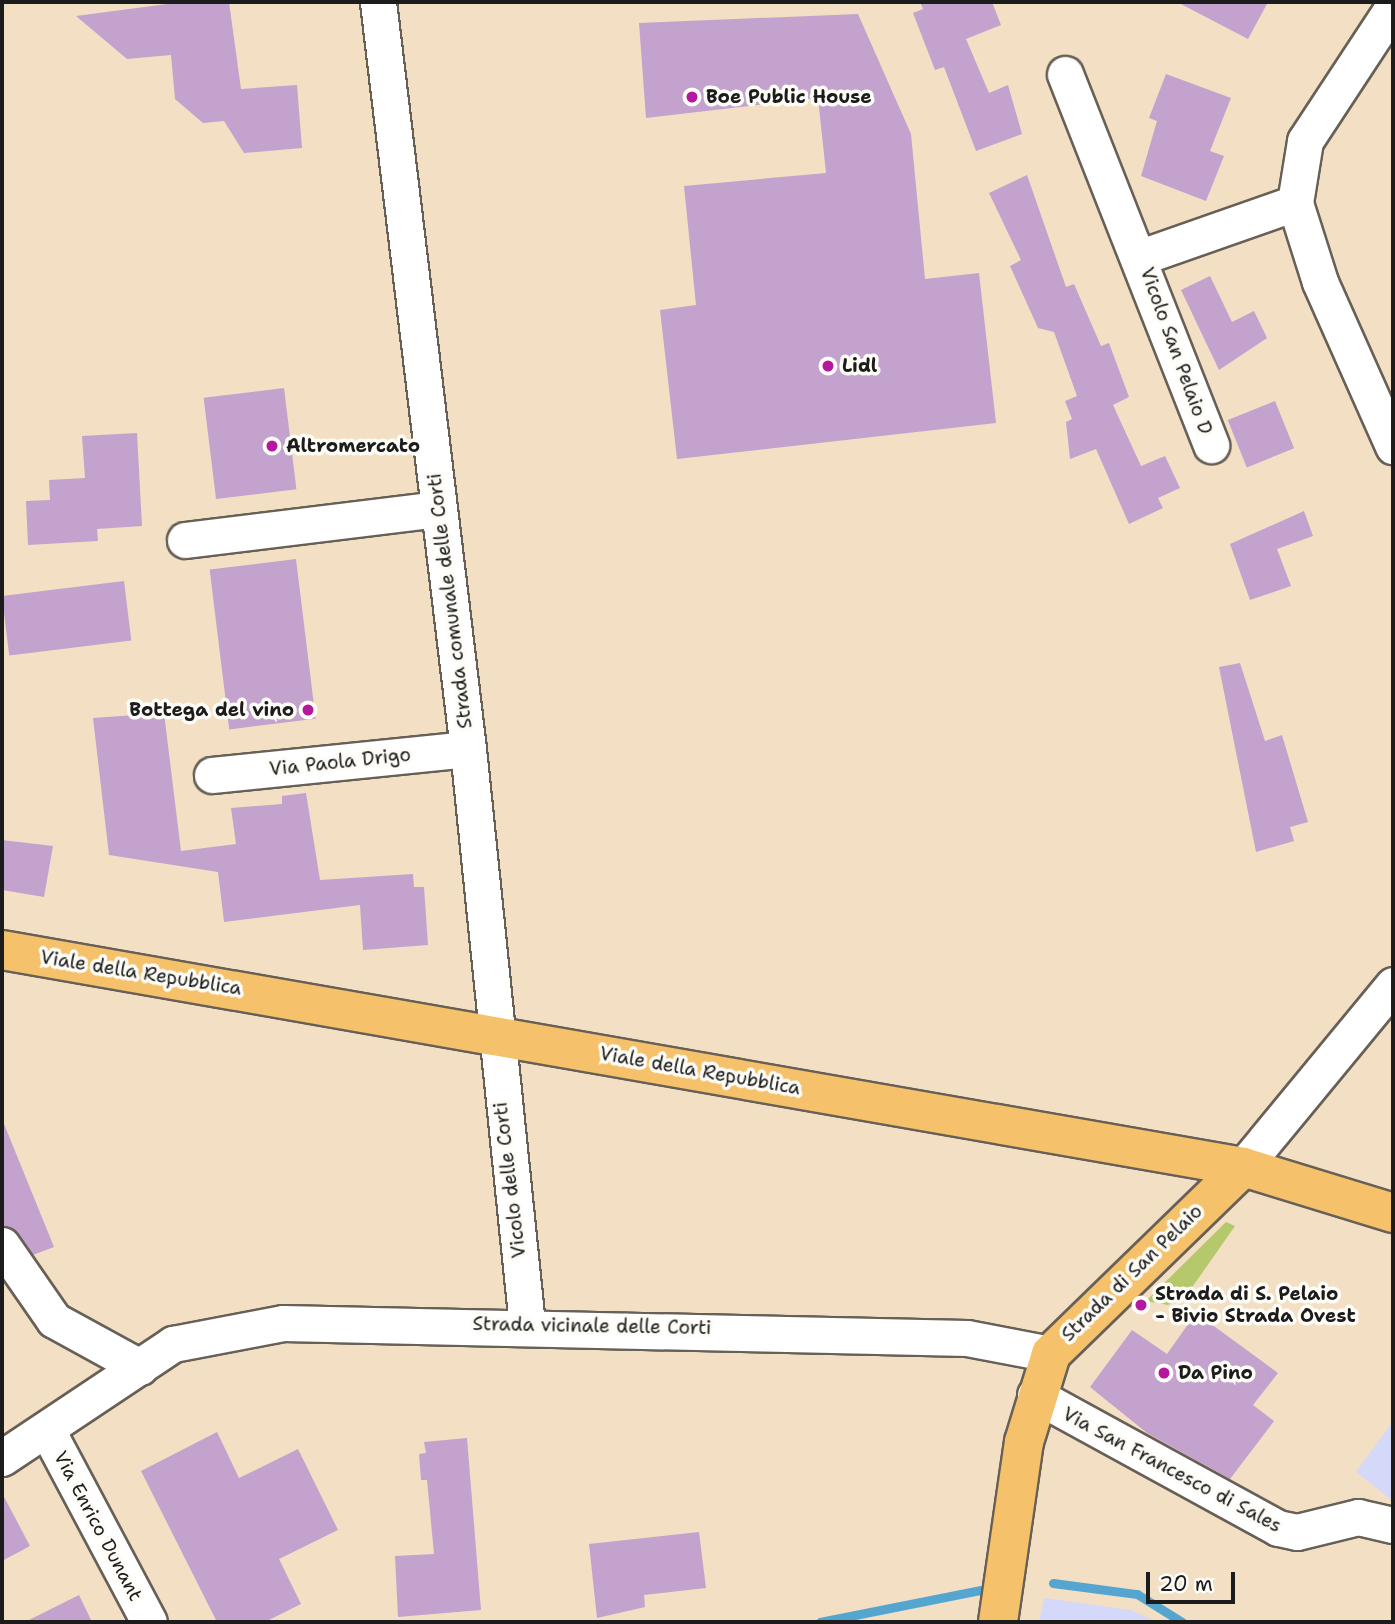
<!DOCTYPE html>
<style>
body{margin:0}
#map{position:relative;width:1395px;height:1624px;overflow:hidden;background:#f3dfc4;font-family:"Shantell Sans",sans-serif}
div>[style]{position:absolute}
.built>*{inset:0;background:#d4d8f9}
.green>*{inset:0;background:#b5c86c}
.stream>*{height:9px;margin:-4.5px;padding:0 4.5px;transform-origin:4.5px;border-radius:4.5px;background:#54a5cf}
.building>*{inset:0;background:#c3a2ce;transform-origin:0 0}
.roads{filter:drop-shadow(2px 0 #676057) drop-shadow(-2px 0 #676057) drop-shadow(0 2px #676057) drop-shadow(0 -2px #676057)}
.minor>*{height:35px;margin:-17.5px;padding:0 17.5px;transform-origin:17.5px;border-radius:17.5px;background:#fff}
.major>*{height:38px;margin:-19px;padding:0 19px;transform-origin:19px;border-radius:19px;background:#f5c16b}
.dots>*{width:19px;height:19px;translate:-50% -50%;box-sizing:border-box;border:4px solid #fdfcf7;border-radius:50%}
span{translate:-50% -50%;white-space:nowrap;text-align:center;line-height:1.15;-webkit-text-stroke:7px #fdfcf7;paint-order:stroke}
.poi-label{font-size:19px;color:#1c1c1c;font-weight:700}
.left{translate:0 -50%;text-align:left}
.right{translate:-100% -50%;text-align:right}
.street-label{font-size:19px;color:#1c1c1c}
.frame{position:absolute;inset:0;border:4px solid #1c1c1c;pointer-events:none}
.scale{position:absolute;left:1146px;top:1572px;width:89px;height:32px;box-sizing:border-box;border:4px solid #1c1c1c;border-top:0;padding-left:9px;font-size:21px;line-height:24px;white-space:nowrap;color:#1c1c1c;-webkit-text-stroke:5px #fdfcf7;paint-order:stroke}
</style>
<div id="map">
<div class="built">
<i style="clip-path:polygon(1393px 1421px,1393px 1501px,1356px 1472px)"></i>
<i style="clip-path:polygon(1044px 1598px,1131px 1610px,1157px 1622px,1039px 1622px)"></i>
</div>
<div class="green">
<i style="clip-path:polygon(1226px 1222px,1235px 1226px,1186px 1296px,1168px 1305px,1146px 1301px)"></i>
</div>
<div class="stream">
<i style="left:1053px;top:1583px;width:85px;rotate:7.5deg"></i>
<i style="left:1137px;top:1594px;width:53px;rotate:31.9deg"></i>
<i style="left:820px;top:1622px;width:163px;rotate:-11.3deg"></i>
</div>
<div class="building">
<i style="clip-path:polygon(182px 2px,229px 2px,241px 89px,297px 85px,302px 148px,244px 153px,224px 121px,203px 123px,175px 99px,171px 55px,127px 59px,76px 16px)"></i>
<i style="clip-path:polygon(920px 2px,992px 2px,1001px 25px,966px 39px,989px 93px,1008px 85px,1022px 134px,976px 151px,944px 67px,935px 70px,913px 13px,923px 9px)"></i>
<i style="clip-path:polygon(1177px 2px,1268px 2px,1248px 39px)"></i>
<i style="clip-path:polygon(858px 14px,911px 134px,925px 279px,979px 273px,996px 423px,677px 459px,660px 310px,696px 305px,684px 186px,826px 173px,818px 98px,646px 118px,639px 23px)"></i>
<i style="clip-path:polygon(1166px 74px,1231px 98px,1210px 151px,1224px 156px,1206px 201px,1141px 176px,1157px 121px,1149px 118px)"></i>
<i style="clip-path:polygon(1027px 175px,1066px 287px,1074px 284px,1101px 346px,1109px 343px,1129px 397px,1113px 405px,1141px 466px,1165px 456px,1180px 488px,1158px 498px,1163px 508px,1129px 524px,1096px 449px,1070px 459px,1066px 422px,1072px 419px,1065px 401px,1077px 396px,1054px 332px,1038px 328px,1010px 266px,1021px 260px,989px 193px)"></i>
<i style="clip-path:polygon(1210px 276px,1232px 322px,1254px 311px,1267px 338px,1219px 370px,1181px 290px)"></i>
<i style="left:284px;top:388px;width:102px;height:81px;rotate:83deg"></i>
<i style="left:1275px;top:401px;width:51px;height:51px;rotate:68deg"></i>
<i style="clip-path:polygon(137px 433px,142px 526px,97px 529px,98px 541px,28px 545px,26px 501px,50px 500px,49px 480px,85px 478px,82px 436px)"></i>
<i style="clip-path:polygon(1304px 511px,1313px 536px,1277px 549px,1291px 586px,1250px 600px,1230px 544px)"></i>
<i style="left:296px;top:559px;width:161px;height:87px;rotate:83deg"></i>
<i style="left:124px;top:581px;width:60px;height:123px;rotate:83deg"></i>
<i style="clip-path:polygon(1240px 663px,1265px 741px,1282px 735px,1308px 822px,1290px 827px,1294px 841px,1256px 852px,1219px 667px)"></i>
<i style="clip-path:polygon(164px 713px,181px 851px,236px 844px,231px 808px,282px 804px,282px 796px,306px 793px,320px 880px,413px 874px,414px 887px,424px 887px,428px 945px,363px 950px,360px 905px,224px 922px,218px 872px,109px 855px,93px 718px)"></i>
<i style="clip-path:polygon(2px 840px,53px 846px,44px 897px,2px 890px)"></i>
<i style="clip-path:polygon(2px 1119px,54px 1247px,33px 1255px,2px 1224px)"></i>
<i style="clip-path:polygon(1196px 1313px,1278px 1373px,1253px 1405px,1274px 1421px,1230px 1479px,1147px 1433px,1090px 1387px,1132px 1330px,1167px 1354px)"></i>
<i style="clip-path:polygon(217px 1432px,239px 1478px,298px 1449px,338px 1530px,279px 1559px,301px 1604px,265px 1622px,217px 1622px,141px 1471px)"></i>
<i style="clip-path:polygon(467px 1438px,481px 1610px,398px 1617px,395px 1556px,434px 1554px,427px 1480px,421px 1480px,419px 1454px,426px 1453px,424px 1442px)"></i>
<i style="clip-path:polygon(2px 1493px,30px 1546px,2px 1561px)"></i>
<i style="clip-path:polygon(699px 1532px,706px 1588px,644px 1595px,645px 1607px,597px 1618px,589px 1544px)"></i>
<i style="clip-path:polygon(79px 1595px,92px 1622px,25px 1622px)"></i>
</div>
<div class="roads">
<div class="minor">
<i style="left:378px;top:2px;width:752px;rotate:83.13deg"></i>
<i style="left:468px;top:749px;width:579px;rotate:84.15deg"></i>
<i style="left:1393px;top:7px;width:160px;rotate:123.3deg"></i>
<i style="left:1305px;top:141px;width:63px;rotate:99.2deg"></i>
<i style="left:1295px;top:203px;width:83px;rotate:72.4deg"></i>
<i style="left:1320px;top:282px;width:180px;rotate:66deg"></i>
<i style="left:1065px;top:74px;width:399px;rotate:68.5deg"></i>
<i style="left:1141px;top:257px;width:163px;rotate:-19.3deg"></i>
<i style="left:185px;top:540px;width:255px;rotate:-7deg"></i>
<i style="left:212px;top:775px;width:257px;rotate:-5.8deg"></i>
<i style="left:1243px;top:1167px;width:236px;rotate:-50.5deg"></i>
<i style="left:2px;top:1245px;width:91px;rotate:55.3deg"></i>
<i style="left:54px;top:1320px;width:98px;rotate:28.7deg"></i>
<i style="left:1035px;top:1395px;width:277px;rotate:28.7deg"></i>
<i style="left:1278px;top:1528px;width:19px;rotate:12deg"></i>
<i style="left:1297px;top:1532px;width:63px;rotate:-13.8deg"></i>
<i style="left:1358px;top:1517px;width:36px;rotate:13deg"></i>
<i style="left:47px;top:1430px;width:217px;rotate:62deg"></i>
<i style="left:2px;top:1458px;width:206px;rotate:-33.7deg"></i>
<i style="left:173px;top:1344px;width:112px;rotate:-10.8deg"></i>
<i style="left:283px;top:1323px;width:684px;rotate:1.26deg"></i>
<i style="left:967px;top:1338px;width:86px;rotate:10.8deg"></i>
</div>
<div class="major">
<i style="left:2px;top:950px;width:1260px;rotate:9.92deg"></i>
<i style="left:1243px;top:1167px;width:157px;rotate:17deg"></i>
<i style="left:998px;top:1622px;width:182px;rotate:-81.8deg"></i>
<i style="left:1024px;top:1442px;width:92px;rotate:-72.9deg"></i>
<i style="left:1051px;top:1354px;width:268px;rotate:-44.2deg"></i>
</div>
</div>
<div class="dots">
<i style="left:692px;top:97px;background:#b5179e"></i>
<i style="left:828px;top:366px;background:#b5179e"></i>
<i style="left:272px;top:446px;background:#b5179e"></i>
<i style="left:308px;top:710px;background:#b5179e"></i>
<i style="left:1141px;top:1305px;background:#b5179e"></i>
<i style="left:1164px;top:1373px;background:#b5179e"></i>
</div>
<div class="poi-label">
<span class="left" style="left:706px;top:97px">Boe Public House</span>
<span class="left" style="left:842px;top:366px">Lidl</span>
<span class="left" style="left:286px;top:446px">Altromercato</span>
<span class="right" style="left:294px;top:710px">Bottega del vino</span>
<span class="left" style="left:1155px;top:1305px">Strada di S. Pelaio<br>- Bivio Strada Ovest</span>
<span class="left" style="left:1178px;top:1373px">Da Pino</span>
</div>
<div class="street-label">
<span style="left:1176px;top:351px;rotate:70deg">Vicolo San Pelaio D</span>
<span style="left:450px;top:601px;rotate:-97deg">Strada comunale delle Corti</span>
<span style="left:340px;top:762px;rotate:-6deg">Via Paola Drigo</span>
<span style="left:141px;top:973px;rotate:9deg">Viale della Repubblica</span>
<span style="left:700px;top:1071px;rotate:10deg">Viale della Repubblica</span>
<span style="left:510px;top:1180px;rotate:-97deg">Vicolo delle Corti</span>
<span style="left:1132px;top:1273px;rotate:-44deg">Strada di San Pelaio</span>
<span style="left:592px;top:1326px;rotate:1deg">Strada vicinale delle Corti</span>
<span style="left:1172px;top:1470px;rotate:28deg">Via San Francesco di Sales</span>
<span style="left:98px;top:1526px;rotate:62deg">Via Enrico Dunant</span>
</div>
<div class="frame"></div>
<div class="scale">20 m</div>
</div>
